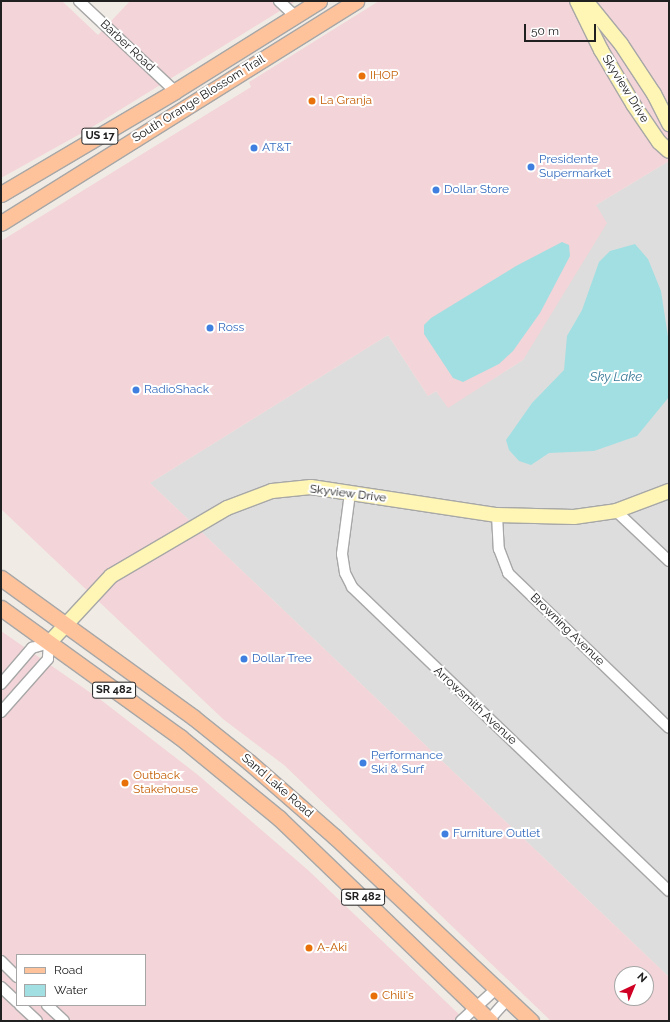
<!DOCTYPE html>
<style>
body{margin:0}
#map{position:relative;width:670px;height:1022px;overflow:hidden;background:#f1ebe5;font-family:Raleway,sans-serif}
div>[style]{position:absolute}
.residential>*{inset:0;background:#dedddd}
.commercial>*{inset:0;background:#f3d4d8}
.water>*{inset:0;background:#a2dfe2}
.roads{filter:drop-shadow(1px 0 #a7a7a7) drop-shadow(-1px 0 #a7a7a7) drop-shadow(0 1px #a7a7a7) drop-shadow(0 -1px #a7a7a7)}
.street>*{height:10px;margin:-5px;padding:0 5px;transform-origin:5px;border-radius:5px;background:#fff}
.secondary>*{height:14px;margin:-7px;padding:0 7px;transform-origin:7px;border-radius:7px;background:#fff6b6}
.primary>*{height:15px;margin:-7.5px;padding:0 7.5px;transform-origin:7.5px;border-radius:7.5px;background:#ffc39c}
.dots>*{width:11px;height:11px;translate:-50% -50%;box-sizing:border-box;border:2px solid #fff;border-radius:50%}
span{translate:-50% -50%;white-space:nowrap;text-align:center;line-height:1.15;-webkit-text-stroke:4px #fff;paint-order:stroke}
.shield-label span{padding:1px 3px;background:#fff;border:1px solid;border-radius:3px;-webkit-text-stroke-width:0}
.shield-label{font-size:11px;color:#202020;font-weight:700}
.street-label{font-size:12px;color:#202020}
.food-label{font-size:12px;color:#c56008}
.left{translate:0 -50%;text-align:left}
.shop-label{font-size:12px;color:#366cbe}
.water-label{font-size:13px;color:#397897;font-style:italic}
.frame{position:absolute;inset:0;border:2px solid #202020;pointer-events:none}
.legend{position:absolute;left:16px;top:954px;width:130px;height:52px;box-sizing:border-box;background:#fff;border:1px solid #a6a6a6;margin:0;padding:5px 7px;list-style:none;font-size:12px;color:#202020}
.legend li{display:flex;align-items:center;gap:8px;height:20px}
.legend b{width:20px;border:1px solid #a6a6a6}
.north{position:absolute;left:614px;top:966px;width:40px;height:40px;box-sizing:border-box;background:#fff;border:1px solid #a6a6a6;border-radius:50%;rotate:44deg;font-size:11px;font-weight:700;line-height:16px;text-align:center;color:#202020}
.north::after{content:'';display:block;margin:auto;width:14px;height:18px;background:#cf0024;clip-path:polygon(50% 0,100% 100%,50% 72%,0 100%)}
.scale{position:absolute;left:524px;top:24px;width:72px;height:18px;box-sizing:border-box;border:2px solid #202020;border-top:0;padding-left:5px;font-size:12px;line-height:14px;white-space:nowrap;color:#202020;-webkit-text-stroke:3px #fff;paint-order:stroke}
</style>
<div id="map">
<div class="residential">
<i style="clip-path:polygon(669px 161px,669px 977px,150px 483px,388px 335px,428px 396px,436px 391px,448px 407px,523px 360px,596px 205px)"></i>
</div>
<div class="commercial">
<i style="clip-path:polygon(1px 1px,62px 1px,98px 35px,130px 1px,296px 1px,89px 129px,1px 178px)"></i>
<i style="clip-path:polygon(evenodd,379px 1px,669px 1px,669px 161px,596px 205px,607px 223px,523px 360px,448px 408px,436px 391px,428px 396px,388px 335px,150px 483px,669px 977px,669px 1021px,551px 1021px,284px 765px,223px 719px,1px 509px,1px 241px,251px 87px,249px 82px,379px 1px,622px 974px,646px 974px,646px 998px,622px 998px,622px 974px)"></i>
<i style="clip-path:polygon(evenodd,1px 631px,101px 700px,198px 775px,309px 871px,466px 1021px,1px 1021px,1px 631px,17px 955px,145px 955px,145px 1005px,17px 1005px,17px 955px)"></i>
</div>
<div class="water">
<i style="clip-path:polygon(562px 242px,569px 245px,570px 256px,540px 313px,513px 351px,499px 364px,463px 382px,453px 378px,424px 334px,424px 325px,431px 318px,516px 266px)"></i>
<i style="clip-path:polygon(635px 244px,648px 259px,661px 291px,669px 343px,669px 397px,637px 436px,594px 451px,549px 453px,531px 465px,519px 461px,509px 450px,506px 440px,532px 403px,564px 370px,567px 336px,582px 310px,599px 262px,610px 251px)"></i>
</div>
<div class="roads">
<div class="street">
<i style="left:79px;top:1px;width:132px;rotate:43.2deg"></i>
<i style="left:279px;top:1px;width:22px;rotate:43deg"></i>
<i style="left:350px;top:493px;width:62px;rotate:97.5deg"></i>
<i style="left:342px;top:554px;width:19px;rotate:81deg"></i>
<i style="left:345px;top:573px;width:16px;rotate:63deg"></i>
<i style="left:352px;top:587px;width:439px;rotate:43.8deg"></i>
<i style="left:616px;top:511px;width:73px;rotate:43.3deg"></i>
<i style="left:497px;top:515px;width:34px;rotate:87deg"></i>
<i style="left:499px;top:549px;width:26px;rotate:69deg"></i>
<i style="left:508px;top:573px;width:223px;rotate:43.9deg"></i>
<i style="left:1px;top:684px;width:48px;rotate:-49.3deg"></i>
<i style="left:32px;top:648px;width:18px;rotate:-16deg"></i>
<i style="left:49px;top:643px;width:16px;rotate:94deg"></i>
<i style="left:48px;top:659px;width:71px;rotate:131.6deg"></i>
<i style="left:1px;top:961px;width:23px;rotate:45deg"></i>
<i style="left:1px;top:987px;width:22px;rotate:43deg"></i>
<i style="left:20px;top:1005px;width:23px;rotate:43deg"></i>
<i style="left:47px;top:1005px;width:23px;rotate:43deg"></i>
<i style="left:461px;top:1021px;width:49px;rotate:-42.5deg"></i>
<i style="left:488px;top:1021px;width:30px;rotate:-48deg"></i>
</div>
<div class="secondary">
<i style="left:577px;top:1px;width:55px;rotate:63.9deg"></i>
<i style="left:601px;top:50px;width:63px;rotate:59.3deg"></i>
<i style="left:633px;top:104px;width:46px;rotate:55.6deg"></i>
<i style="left:659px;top:142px;width:13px;rotate:42deg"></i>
<i style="left:586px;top:1px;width:55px;rotate:50.9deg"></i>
<i style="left:621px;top:44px;width:60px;rotate:56.6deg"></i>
<i style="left:654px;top:94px;width:34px;rotate:63deg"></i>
<i style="left:49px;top:643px;width:91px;rotate:-47.2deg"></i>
<i style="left:111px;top:576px;width:134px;rotate:-30.4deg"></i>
<i style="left:227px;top:508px;width:48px;rotate:-20.7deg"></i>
<i style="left:272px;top:491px;width:39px;rotate:-6deg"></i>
<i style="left:311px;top:487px;width:188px;rotate:8.6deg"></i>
<i style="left:497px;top:515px;width:77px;rotate:1.5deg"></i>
<i style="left:574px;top:517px;width:42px;rotate:-8.1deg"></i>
<i style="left:616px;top:511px;width:57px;rotate:-20.7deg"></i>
</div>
<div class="primary">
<i style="left:1px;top:194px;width:202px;rotate:-30.6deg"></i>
<i style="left:175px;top:91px;width:170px;rotate:-32deg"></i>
<i style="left:1px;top:223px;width:419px;rotate:-32deg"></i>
<i style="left:1px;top:578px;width:237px;rotate:35.9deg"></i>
<i style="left:193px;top:717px;width:72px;rotate:38.8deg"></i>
<i style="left:249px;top:762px;width:114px;rotate:41.1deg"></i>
<i style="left:335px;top:837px;width:269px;rotate:43.2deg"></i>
<i style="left:1px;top:608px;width:221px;rotate:35.8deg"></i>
<i style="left:180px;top:737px;width:128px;rotate:39.3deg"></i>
<i style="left:279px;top:818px;width:293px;rotate:43.9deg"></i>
</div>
</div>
<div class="dots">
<i style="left:362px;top:76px;background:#e8710a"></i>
<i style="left:312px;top:101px;background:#e8710a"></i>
<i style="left:254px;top:148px;background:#3f7fe0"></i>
<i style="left:531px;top:167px;background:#3f7fe0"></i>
<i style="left:436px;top:190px;background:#3f7fe0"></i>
<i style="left:210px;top:328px;background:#3f7fe0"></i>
<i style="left:136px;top:390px;background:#3f7fe0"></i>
<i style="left:244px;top:659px;background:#3f7fe0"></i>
<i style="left:363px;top:763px;background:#3f7fe0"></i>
<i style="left:125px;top:783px;background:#e8710a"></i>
<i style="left:445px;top:834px;background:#3f7fe0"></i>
<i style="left:309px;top:948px;background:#e8710a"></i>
<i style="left:374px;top:996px;background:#e8710a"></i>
</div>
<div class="shield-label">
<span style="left:100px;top:136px">US 17</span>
<span style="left:114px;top:690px">SR 482</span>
<span style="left:363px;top:897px">SR 482</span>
</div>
<div class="street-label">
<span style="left:127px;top:46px;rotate:43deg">Barber Road</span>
<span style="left:625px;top:89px;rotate:58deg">Skyview Drive</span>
<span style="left:199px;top:99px;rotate:-32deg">South Orange Blossom Trail</span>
<span style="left:348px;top:494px;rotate:7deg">Skyview Drive</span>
<span style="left:567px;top:630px;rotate:44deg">Browning Avenue</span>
<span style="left:475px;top:706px;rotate:43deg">Arrowsmith Avenue</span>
<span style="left:277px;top:786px;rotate:41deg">Sand Lake Road</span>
</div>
<div class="food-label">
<span class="left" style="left:370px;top:76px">IHOP</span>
<span class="left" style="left:320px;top:101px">La Granja</span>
<span class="left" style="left:133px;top:783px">Outback<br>Stakehouse</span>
<span class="left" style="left:317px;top:948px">A-Aki</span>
<span class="left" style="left:382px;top:996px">Chili's</span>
</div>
<div class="shop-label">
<span class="left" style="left:262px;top:148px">AT&amp;T</span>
<span class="left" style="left:539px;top:167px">Presidente<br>Supermarket</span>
<span class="left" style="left:444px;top:190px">Dollar Store</span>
<span class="left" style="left:218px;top:328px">Ross</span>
<span class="left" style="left:144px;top:390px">RadioShack</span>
<span class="left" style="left:252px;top:659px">Dollar Tree</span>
<span class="left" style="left:371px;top:763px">Performance<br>Ski &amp; Surf</span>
<span class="left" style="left:453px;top:834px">Furniture Outlet</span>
</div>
<div class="water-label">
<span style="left:616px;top:377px">Sky Lake</span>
</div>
<div class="frame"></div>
<ul class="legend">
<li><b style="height:5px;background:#ffc39c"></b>Road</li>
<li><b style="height:11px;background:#a2dfe2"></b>Water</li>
</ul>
<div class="north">N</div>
<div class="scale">50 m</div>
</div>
